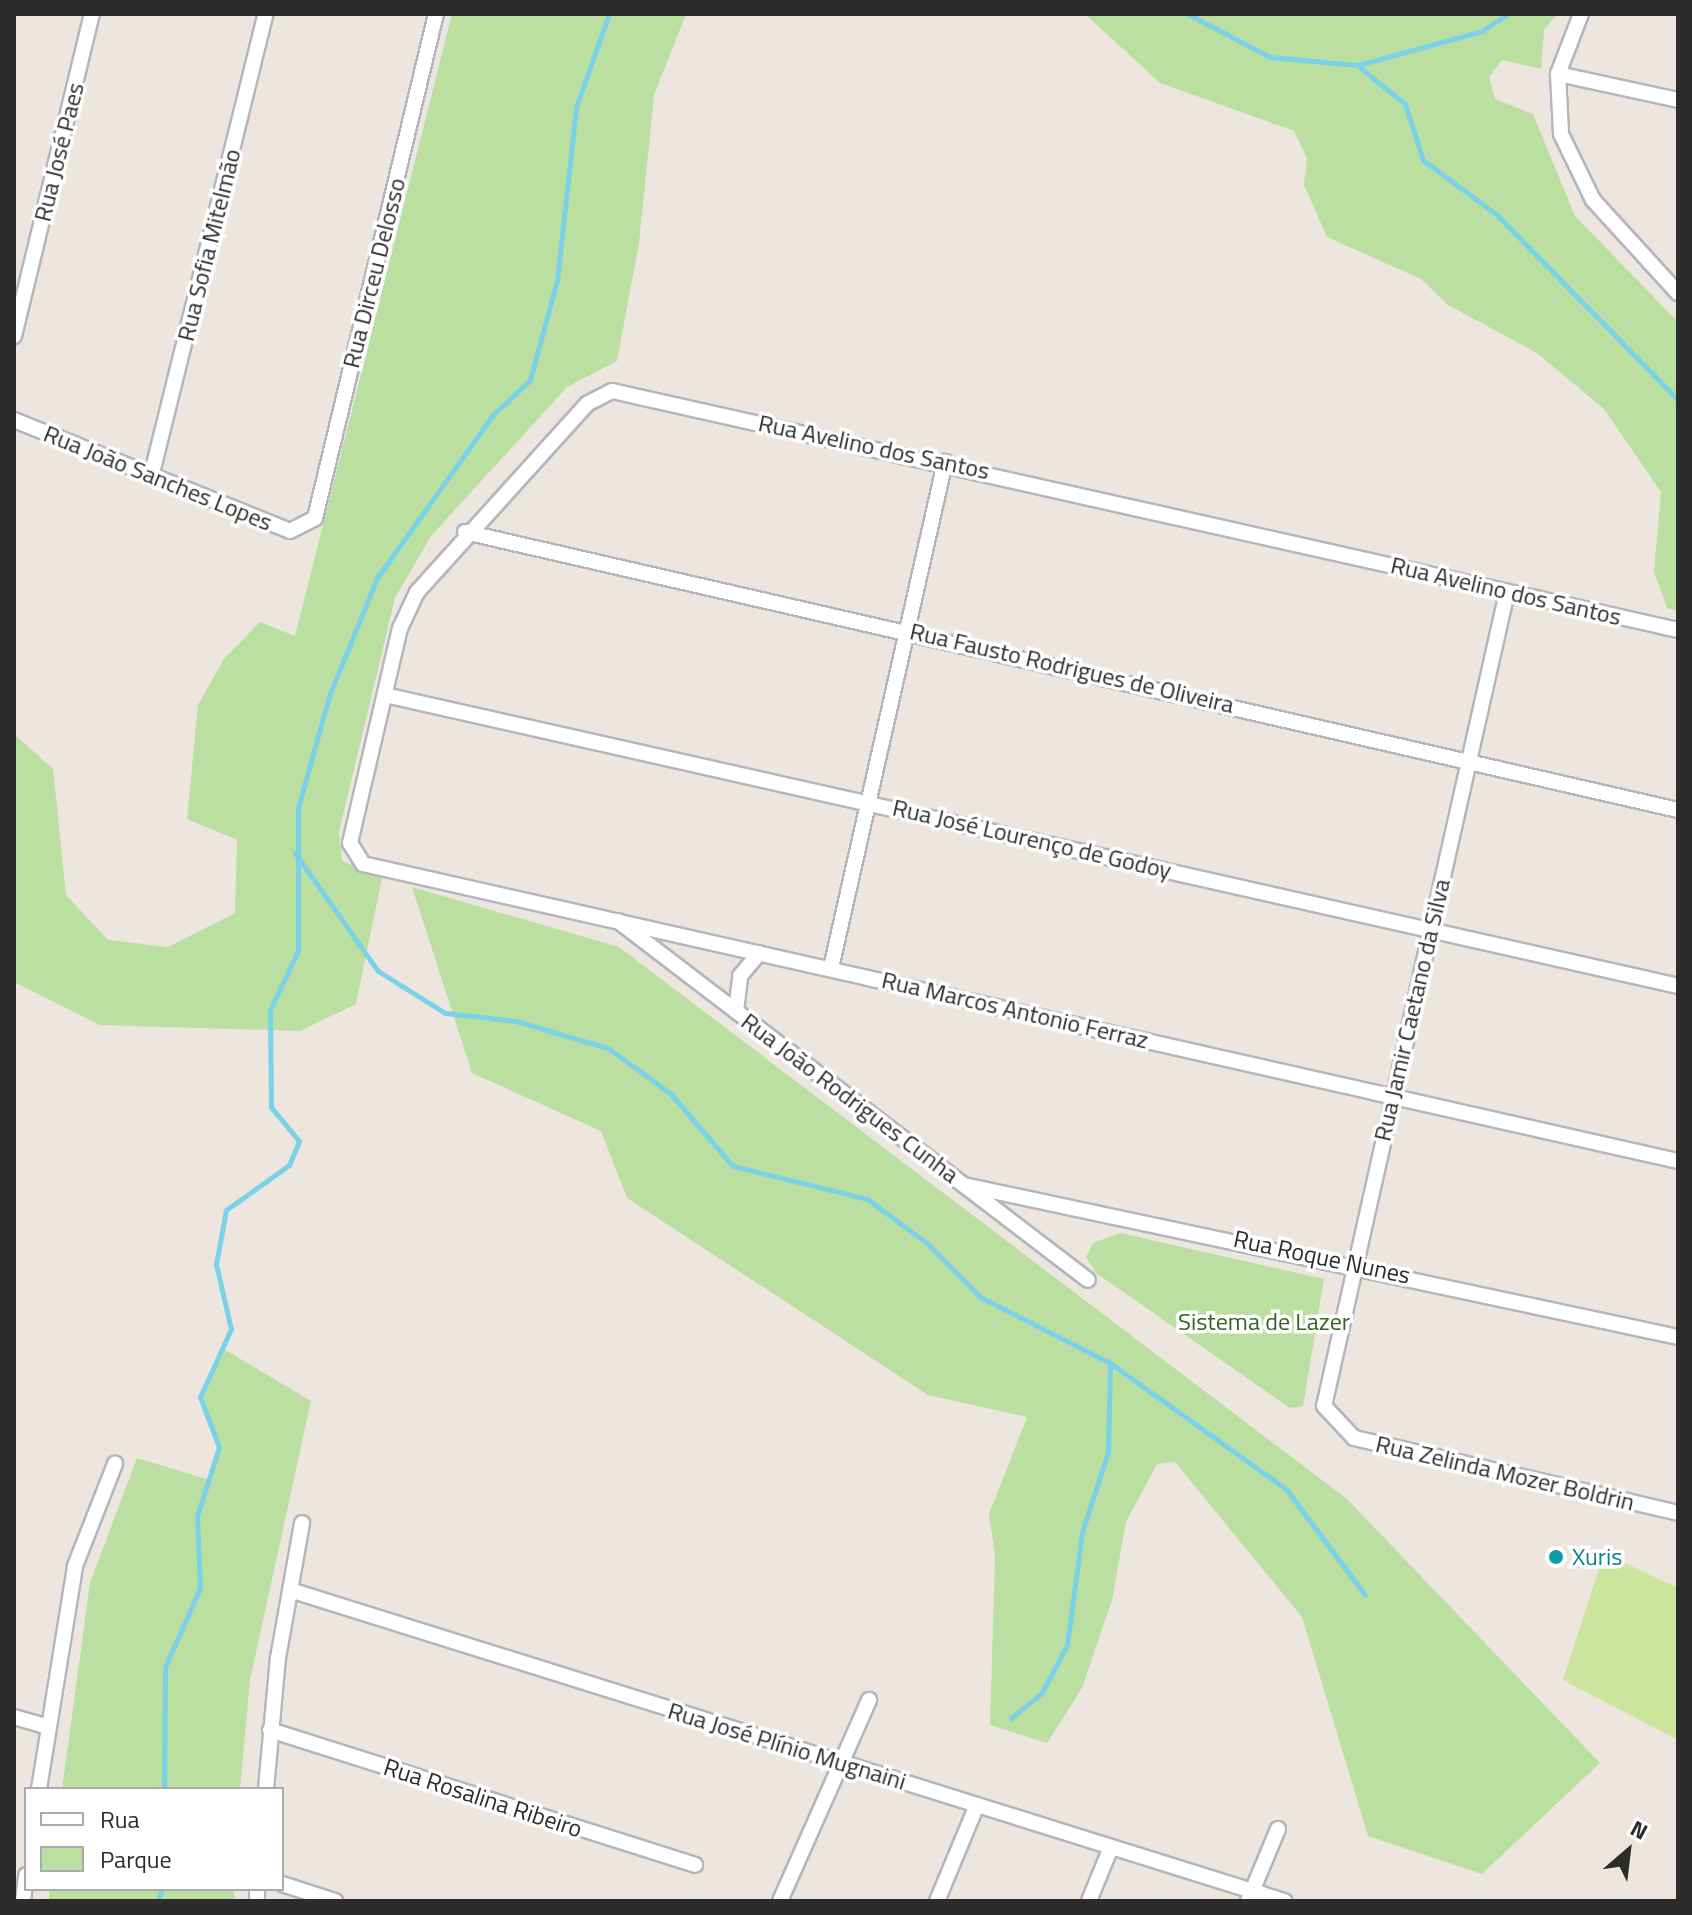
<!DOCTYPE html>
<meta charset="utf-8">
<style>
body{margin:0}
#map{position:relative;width:1692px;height:1915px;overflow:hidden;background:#ece6df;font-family:"Titillium Web",sans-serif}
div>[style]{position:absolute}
.green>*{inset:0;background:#badfa0;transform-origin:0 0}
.pitch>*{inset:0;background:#cce59d}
.stream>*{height:5px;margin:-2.5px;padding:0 2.5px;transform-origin:2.5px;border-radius:2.5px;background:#7bd2e6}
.roads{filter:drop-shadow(2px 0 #b3b6be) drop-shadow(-2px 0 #b3b6be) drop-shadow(0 2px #b3b6be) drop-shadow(0 -2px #b3b6be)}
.street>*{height:14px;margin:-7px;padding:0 7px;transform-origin:7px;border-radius:7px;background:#fff}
.dots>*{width:22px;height:22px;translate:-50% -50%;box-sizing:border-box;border:4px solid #fff;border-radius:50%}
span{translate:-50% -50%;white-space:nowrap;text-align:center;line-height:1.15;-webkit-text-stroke:7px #fff;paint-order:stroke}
.street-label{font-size:24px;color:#2c2c2c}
.park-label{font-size:24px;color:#346520}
.culture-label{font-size:24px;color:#0d838f}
.left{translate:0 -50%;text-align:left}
.frame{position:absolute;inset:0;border:16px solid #2c2c2c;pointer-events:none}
.legend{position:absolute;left:24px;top:1787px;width:260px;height:104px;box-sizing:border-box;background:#fff;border:2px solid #ababab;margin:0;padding:10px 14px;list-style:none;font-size:24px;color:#2c2c2c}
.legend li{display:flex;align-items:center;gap:16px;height:40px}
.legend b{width:40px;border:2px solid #ababab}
.north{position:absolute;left:1588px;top:1811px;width:80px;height:80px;-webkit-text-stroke:6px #fff;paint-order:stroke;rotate:28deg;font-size:22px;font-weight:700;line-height:32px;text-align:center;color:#2c2c2c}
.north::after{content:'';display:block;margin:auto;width:28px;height:36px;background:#2c2c2c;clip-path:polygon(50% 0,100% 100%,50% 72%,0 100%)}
</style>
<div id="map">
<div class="green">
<i style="clip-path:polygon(452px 14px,686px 14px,654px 95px,639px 243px,617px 361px,567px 387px,431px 536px,395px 598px,339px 832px,342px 861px,382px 878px,356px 1004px,300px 1031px,100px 1025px,14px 982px,14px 734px,53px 769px,66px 895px,108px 940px,168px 947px,235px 913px,237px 840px,187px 819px,198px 705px,224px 659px,260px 622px,295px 636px)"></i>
<i style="clip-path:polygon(1085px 14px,1557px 14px,1544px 30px,1541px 69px,1502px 60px,1489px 77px,1495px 99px,1533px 114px,1575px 216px,1678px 322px,1678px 611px,1667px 608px,1654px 572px,1661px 492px,1604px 409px,1537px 353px,1448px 305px,1421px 279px,1327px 237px,1304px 185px,1307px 158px,1294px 131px,1160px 83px)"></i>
<i style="clip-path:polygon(412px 887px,619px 947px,1347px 1499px,1600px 1763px,1482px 1874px,1368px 1836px,1302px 1617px,1175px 1462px,1157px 1464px,1126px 1522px,1112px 1600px,1082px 1688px,1047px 1743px,990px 1725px,995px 1556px,989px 1514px,1027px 1417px,928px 1395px,627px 1198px,601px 1131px,472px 1073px)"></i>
<i style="clip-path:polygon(1120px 1233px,1324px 1279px,1303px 1406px,1290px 1408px,1096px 1273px,1086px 1257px,1093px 1243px)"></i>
<i style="clip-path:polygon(222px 1348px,311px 1401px,250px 1680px,240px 1789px,62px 1789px,90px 1583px,137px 1458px,210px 1480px,219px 1446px,200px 1397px)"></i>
<i style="left:49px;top:1889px;width:185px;height:12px"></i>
</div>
<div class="pitch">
<i style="clip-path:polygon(1604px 1553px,1678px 1588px,1678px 1740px,1563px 1680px)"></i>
</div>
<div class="stream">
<i style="left:1188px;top:14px;width:93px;rotate:27.7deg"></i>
<i style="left:1270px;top:57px;width:87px;rotate:5.3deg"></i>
<i style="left:1357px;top:65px;width:62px;rotate:39.1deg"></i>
<i style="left:1405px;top:104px;width:59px;rotate:72.2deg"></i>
<i style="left:1423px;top:160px;width:92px;rotate:36.6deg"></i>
<i style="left:1497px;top:215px;width:259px;rotate:45.6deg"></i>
<i style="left:1358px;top:65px;width:129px;rotate:-15.3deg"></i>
<i style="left:1482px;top:31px;width:30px;rotate:-34deg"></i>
<i style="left:295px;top:853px;width:144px;rotate:54.9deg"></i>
<i style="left:378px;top:971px;width:79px;rotate:32.1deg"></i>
<i style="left:445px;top:1013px;width:71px;rotate:6.4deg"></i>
<i style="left:516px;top:1021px;width:96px;rotate:16.4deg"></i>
<i style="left:608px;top:1048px;width:78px;rotate:36.1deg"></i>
<i style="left:671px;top:1094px;width:95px;rotate:49.3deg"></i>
<i style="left:733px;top:1166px;width:138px;rotate:13.8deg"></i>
<i style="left:867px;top:1199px;width:76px;rotate:36.4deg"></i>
<i style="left:928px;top:1244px;width:74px;rotate:45.5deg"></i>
<i style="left:980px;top:1297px;width:146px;rotate:26.9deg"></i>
<i style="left:1110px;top:1363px;width:216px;rotate:35.6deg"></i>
<i style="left:1286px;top:1489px;width:132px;rotate:53.3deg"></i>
<i style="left:1011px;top:1718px;width:38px;rotate:-39deg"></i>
<i style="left:1041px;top:1694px;width:55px;rotate:-62deg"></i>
<i style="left:1067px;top:1645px;width:114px;rotate:-82.4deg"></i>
<i style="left:1082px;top:1532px;width:84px;rotate:-72deg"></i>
<i style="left:1108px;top:1452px;width:89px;rotate:-88.7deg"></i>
<i style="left:164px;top:1789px;width:122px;rotate:-89.5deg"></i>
<i style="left:165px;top:1667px;width:86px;rotate:-66.1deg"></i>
<i style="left:200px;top:1588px;width:72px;rotate:-92.4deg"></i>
<i style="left:197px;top:1516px;width:72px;rotate:-72.3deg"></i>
<i style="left:219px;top:1447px;width:53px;rotate:-110.8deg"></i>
<i style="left:200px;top:1397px;width:75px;rotate:-65.5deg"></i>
<i style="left:231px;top:1329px;width:67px;rotate:-103deg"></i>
<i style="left:216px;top:1264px;width:55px;rotate:-79.5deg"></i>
<i style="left:226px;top:1210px;width:77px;rotate:-35.5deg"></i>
<i style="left:289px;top:1165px;width:26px;rotate:-67deg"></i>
<i style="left:299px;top:1141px;width:44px;rotate:-129.5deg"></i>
<i style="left:271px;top:1107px;width:97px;rotate:-90.6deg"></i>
<i style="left:270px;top:1010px;width:65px;rotate:-64.6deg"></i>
<i style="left:298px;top:951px;width:143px;rotate:-90deg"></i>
<i style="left:298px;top:808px;width:116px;rotate:-74.5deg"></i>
<i style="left:329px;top:696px;width:127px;rotate:-67.9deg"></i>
<i style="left:377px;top:578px;width:199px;rotate:-54.6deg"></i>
<i style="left:492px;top:416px;width:52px;rotate:-43.5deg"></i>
<i style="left:530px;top:380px;width:104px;rotate:-74.9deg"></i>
<i style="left:557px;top:280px;width:174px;rotate:-83.7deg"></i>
<i style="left:576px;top:107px;width:99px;rotate:-70.5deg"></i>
<i style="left:158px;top:1901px;width:13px;rotate:-72deg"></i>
</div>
<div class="roads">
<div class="street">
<i style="left:1581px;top:14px;width:64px;rotate:111deg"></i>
<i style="left:1558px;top:74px;width:60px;rotate:87.1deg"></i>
<i style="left:1561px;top:134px;width:73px;rotate:64.1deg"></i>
<i style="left:1593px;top:200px;width:126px;rotate:47.6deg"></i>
<i style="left:1558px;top:74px;width:123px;rotate:12.2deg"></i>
<i style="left:14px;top:336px;width:331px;rotate:-76.4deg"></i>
<i style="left:14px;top:420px;width:297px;rotate:21.9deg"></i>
<i style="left:290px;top:531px;width:28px;rotate:-27deg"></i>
<i style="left:315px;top:518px;width:518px;rotate:-76.5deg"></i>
<i style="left:151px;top:477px;width:477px;rotate:-76.1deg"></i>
<i style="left:465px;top:532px;width:1244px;rotate:12.91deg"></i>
<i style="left:1507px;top:592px;width:834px;rotate:102.67deg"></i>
<i style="left:1324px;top:1406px;width:44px;rotate:46.8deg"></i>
<i style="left:1354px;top:1438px;width:333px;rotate:13deg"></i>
<i style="left:1678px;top:630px;width:1092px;rotate:-167.36deg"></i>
<i style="left:612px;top:391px;width:28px;rotate:153deg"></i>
<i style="left:587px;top:404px;width:253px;rotate:132.1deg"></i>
<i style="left:417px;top:592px;width:40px;rotate:115deg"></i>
<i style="left:400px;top:628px;width:221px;rotate:103.1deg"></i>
<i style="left:350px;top:843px;width:25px;rotate:58deg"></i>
<i style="left:363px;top:864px;width:1348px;rotate:12.73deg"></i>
<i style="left:385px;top:695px;width:1325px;rotate:12.68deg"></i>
<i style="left:618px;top:921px;width:591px;rotate:37.37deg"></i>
<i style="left:831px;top:968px;width:519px;rotate:-77.3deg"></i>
<i style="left:736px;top:1011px;width:35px;rotate:-83deg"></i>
<i style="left:740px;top:976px;width:30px;rotate:-50deg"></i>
<i style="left:964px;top:1185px;width:730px;rotate:12.02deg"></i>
<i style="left:290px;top:1590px;width:1042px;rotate:17.37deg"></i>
<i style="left:14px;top:1717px;width:35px;rotate:16deg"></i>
<i style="left:270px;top:1730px;width:446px;rotate:17.6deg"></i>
<i style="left:39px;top:1789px;width:226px;rotate:-80.8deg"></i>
<i style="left:75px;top:1566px;width:110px;rotate:-68.6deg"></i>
<i style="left:266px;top:1789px;width:132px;rotate:-84.8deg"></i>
<i style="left:278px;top:1658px;width:137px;rotate:-79.9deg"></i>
<i style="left:282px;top:1884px;width:56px;rotate:17.8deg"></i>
<i style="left:257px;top:1889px;width:12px;rotate:90deg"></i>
<i style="left:23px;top:1901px;width:26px;rotate:-83deg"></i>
<i style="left:780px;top:1901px;width:220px;rotate:-66.1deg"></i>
<i style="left:937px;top:1901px;width:104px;rotate:-67.4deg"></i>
<i style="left:1089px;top:1901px;width:58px;rotate:-67.8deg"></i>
<i style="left:1248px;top:1901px;width:78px;rotate:-67.4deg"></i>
</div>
</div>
<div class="dots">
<i style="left:1556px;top:1557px;background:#0f9aa8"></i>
</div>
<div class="street-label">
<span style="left:59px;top:152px;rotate:-76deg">Rua José Paes</span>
<span style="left:209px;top:245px;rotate:-76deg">Rua Sofia Mitelmão</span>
<span style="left:374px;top:273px;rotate:-76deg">Rua Dirceu Delosso</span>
<span style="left:874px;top:447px;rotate:12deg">Rua Avelino dos Santos</span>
<span style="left:158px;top:478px;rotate:22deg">Rua João Sanches Lopes</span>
<span style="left:1506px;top:591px;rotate:13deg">Rua Avelino dos Santos</span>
<span style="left:1072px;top:668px;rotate:13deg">Rua Fausto Rodrigues de Oliveira</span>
<span style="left:1032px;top:839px;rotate:13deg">Rua José Lourenço de Godoy</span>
<span style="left:1015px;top:1010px;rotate:13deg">Rua Marcos Antonio Ferraz</span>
<span style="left:1412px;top:1010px;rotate:-77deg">Rua Jamir Caetano da Silva</span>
<span style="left:850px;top:1098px;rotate:37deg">Rua João Rodrigues Cunha</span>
<span style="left:1322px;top:1257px;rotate:12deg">Rua Roque Nunes</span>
<span style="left:1505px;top:1473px;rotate:13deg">Rua Zelinda Mozer Boldrin</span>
<span style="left:787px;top:1746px;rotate:17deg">Rua José Plínio Mugnaini</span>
<span style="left:483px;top:1798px;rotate:18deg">Rua Rosalina Ribeiro</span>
</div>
<div class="park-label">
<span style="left:1264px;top:1322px">Sistema de Lazer</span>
</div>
<div class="culture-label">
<span class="left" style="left:1572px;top:1557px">Xuris</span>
</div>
<div class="frame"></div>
<ul class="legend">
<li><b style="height:10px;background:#fff"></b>Rua</li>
<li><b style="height:22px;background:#badfa0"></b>Parque</li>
</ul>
<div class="north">N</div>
</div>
